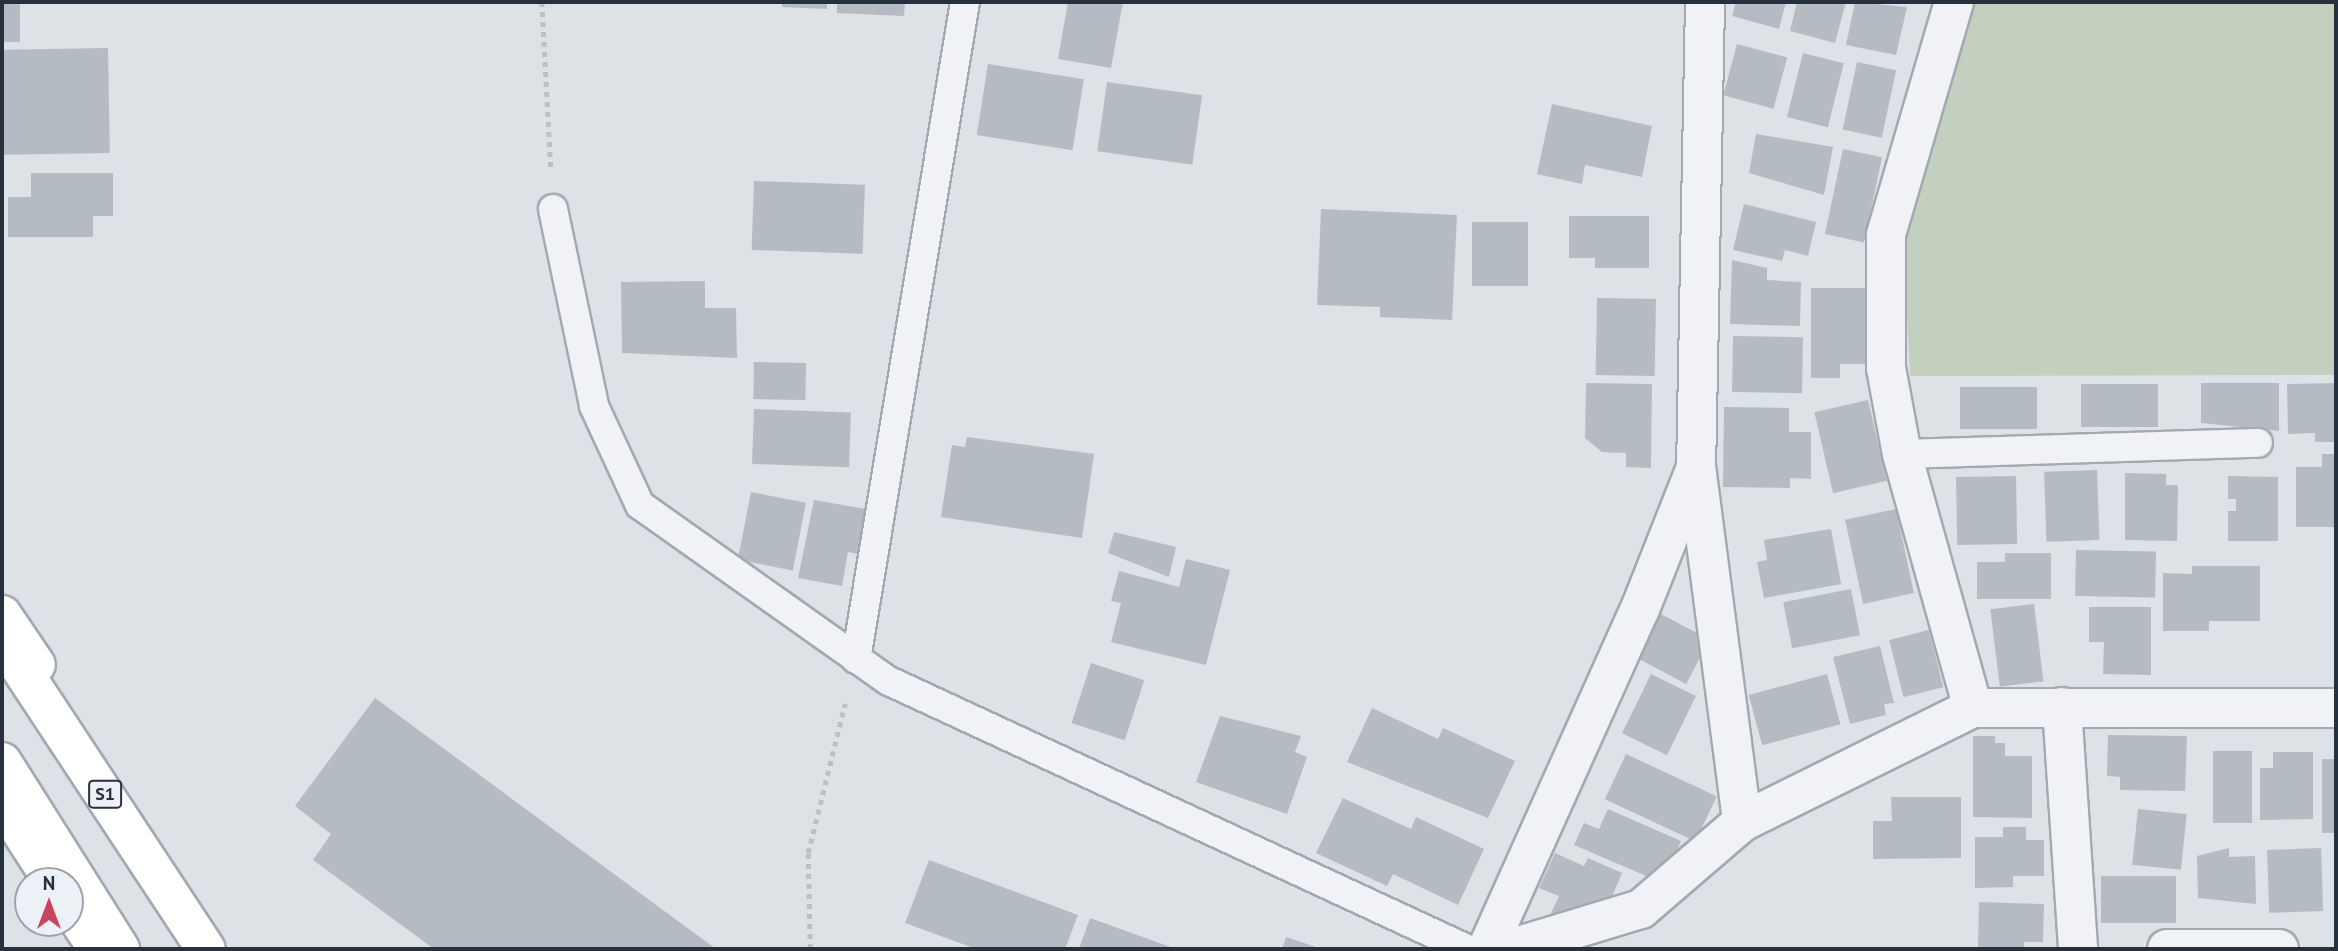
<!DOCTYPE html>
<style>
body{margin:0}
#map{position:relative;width:2338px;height:951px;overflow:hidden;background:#dde2e7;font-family:"PT Sans",sans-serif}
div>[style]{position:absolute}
.green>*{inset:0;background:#c4d0bf}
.building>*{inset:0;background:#b5bbc3;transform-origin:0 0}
.path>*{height:4.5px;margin-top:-2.25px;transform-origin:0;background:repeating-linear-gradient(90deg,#bcc0c5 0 5px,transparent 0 10px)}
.roads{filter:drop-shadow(2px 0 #a3a9b1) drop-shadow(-2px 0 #a3a9b1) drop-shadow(0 2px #a3a9b1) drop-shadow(0 -2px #a3a9b1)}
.service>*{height:28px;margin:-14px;padding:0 14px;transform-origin:14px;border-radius:14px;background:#f0f2f5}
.minor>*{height:38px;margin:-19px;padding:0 19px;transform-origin:19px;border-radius:19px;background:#f0f2f5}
.secondary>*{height:38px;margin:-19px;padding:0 19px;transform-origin:19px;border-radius:19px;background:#fff}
.motorway>*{height:38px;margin:-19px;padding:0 19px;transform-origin:19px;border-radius:19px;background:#fff}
span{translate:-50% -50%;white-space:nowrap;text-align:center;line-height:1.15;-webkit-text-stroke:5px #edf0f5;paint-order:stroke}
.shield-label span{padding:2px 5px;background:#edf0f5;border:2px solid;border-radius:5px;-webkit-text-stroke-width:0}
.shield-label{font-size:18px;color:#27303d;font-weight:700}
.frame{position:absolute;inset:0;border:4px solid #27303d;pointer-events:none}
.north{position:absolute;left:14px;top:867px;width:70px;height:70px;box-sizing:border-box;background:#edf0f5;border:2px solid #9ea3ab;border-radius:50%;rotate:0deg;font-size:19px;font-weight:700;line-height:28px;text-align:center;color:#27303d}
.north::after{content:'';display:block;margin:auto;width:24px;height:32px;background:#ca445f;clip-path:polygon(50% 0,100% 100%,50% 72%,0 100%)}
</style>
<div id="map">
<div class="green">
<i style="clip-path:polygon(1968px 2px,2336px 2px,2336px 375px,1910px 376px,1904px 251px,1909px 192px)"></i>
</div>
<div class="building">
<i style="left:2px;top:2px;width:18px;height:40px"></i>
<i style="clip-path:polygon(782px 2px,827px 2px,827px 9px,782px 7px)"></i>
<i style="clip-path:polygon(837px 2px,905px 2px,904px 16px,837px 13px)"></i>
<i style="clip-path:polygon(1068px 2px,1123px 2px,1111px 68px,1058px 59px)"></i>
<i style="clip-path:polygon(1736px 2px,1786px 2px,1779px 29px,1732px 16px)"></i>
<i style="clip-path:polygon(1797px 2px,1846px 2px,1835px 43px,1790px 31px)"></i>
<i style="clip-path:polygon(1855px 2px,1907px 7px,1896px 55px,1846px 45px)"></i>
<i style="left:1737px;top:44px;width:52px;height:53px;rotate:15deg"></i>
<i style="left:108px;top:48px;width:105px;height:106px;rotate:89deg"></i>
<i style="left:1803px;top:53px;width:42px;height:66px;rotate:14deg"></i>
<i style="left:1857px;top:62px;width:40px;height:69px;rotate:12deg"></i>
<i style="left:988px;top:64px;width:97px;height:72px;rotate:9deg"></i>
<i style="left:1107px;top:82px;width:96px;height:70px;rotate:8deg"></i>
<i style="clip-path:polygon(1552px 104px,1652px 126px,1642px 177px,1585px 165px,1582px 184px,1537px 174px)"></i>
<i style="clip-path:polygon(1756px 134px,1833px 147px,1824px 195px,1749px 173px)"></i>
<i style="left:1843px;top:149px;width:40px;height:87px;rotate:12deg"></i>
<i style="clip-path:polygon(31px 173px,113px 173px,113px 216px,93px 216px,93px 237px,8px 237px,8px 197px,31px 197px)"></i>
<i style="left:754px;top:181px;width:111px;height:69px;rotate:2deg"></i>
<i style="clip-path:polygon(1744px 204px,1816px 222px,1808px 256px,1785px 250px,1782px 261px,1733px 250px)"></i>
<i style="clip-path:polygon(1321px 209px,1457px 215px,1452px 320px,1380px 317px,1380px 307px,1317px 305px)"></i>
<i style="clip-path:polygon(1569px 216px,1649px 216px,1649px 268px,1595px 268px,1595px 258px,1569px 258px)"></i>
<i style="left:1472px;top:222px;width:56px;height:64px"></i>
<i style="clip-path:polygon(1732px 260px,1767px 268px,1767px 280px,1801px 282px,1800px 326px,1730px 324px)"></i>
<i style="clip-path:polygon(705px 281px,705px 308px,736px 308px,737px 358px,622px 353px,621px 282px)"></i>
<i style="clip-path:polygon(1811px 288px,1867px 288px,1868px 364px,1840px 364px,1840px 378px,1811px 378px)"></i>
<i style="left:1597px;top:298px;width:59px;height:77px;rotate:1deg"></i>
<i style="left:1733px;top:336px;width:70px;height:56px;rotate:1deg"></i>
<i style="left:754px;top:362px;width:52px;height:37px;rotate:1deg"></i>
<i style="clip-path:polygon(1586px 383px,1652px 384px,1651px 468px,1626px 467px,1626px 453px,1602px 452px,1585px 438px)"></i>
<i style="clip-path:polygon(2201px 383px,2279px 383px,2279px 431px,2201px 423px)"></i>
<i style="clip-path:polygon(2336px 383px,2336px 442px,2315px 442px,2315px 433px,2288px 434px,2287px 384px)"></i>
<i style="left:2081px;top:384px;width:77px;height:43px"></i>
<i style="left:1960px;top:387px;width:77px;height:42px"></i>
<i style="left:1868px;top:400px;width:83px;height:55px;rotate:77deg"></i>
<i style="clip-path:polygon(1724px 407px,1789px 408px,1789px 432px,1811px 432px,1811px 479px,1790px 478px,1790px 488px,1723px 487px)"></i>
<i style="left:754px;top:409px;width:97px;height:55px;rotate:2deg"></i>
<i style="clip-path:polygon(967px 437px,1094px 454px,1082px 538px,941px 517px,952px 445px,965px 447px)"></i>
<i style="clip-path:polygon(2322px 454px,2336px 454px,2336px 527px,2296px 527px,2296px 467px,2322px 467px)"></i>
<i style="left:2097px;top:470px;width:70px;height:53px;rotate:88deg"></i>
<i style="clip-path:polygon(2125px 473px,2166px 474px,2166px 485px,2178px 485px,2177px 541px,2125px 540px)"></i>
<i style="left:2016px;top:476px;width:68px;height:60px;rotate:89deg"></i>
<i style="clip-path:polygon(2228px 476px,2278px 477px,2278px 541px,2228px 541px,2228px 511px,2236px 511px,2236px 499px,2228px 499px)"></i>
<i style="left:751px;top:492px;width:56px;height:69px;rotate:11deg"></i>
<i style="clip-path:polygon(814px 500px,866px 509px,858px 554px,848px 552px,842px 586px,798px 578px)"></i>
<i style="left:1896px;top:509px;width:86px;height:52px;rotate:78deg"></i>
<i style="clip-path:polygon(1831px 529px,1841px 584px,1764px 598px,1757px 562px,1767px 560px,1764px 540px)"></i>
<i style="clip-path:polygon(1114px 532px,1176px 547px,1169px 577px,1108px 553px)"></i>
<i style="left:2076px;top:550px;width:80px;height:46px;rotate:1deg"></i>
<i style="clip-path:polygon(2005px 553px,2051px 553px,2051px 599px,1977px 599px,1977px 562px,2005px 562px)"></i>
<i style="clip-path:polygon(1186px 559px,1230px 570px,1206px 665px,1111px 642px,1121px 603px,1111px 601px,1119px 571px,1179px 587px)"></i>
<i style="clip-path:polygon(2192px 566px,2260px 566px,2260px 621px,2209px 621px,2209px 631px,2163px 631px,2163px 573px,2192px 574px)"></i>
<i style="left:1851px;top:589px;width:47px;height:69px;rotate:79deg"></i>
<i style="left:2034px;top:604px;width:78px;height:44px;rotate:83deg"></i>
<i style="clip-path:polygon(2089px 607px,2151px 607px,2151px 675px,2103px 674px,2104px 642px,2089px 642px)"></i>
<i style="left:1661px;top:614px;width:55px;height:50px;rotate:28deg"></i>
<i style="left:1929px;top:630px;width:59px;height:41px;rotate:76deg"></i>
<i style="clip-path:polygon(1880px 646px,1894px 703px,1884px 704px,1886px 715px,1850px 724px,1833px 657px)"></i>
<i style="left:1091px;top:663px;width:56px;height:63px;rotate:18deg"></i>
<i style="left:1651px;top:674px;width:50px;height:66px;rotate:26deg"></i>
<i style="left:1827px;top:674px;width:52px;height:81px;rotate:75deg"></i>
<i style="clip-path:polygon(375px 698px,716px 949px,434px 949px,313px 860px,331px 834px,295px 806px)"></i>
<i style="clip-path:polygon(1372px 708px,1438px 739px,1443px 728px,1515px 761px,1488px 818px,1347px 762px)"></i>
<i style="clip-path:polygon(1220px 716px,1301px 736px,1295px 752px,1307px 757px,1287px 814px,1196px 782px)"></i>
<i style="clip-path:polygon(2108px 735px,2187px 736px,2185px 791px,2120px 790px,2120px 777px,2107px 776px)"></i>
<i style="clip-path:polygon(1973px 736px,1995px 736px,1995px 743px,2005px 743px,2005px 756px,2032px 756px,2032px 818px,1973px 817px)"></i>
<i style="left:2252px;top:751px;width:72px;height:39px;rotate:90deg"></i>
<i style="clip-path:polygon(2273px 752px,2313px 752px,2313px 819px,2260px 820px,2260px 768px,2273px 768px)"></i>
<i style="left:1626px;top:754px;width:100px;height:50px;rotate:25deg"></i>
<i style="left:2322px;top:759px;width:14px;height:74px"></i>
<i style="clip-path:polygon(1891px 797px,1961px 797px,1961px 858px,1873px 859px,1873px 821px,1892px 821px)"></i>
<i style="clip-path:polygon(1343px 798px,1411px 829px,1416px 817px,1484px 849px,1458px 905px,1393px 874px,1387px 886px,1316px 853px)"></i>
<i style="clip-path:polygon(1608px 809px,1681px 841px,1668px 871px,1658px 867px,1653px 879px,1574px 845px,1584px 823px,1599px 829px)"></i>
<i style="left:2138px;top:809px;width:49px;height:56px;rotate:6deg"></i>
<i style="clip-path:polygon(2003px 827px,2026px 827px,2026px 840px,2044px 840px,2044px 876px,2013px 876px,2013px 887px,1975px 888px,1975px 837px,2003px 837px)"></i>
<i style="clip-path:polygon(2229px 848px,2229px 857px,2255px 856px,2256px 904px,2198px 898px,2197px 856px)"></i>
<i style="left:2321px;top:848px;width:63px;height:54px;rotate:88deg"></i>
<i style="clip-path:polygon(1555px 853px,1584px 866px,1588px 858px,1622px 873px,1608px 906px,1597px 901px,1590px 916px,1547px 922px,1559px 896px,1539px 888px)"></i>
<i style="clip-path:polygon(929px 860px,1078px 915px,1065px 949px,976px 949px,905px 923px)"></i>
<i style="left:2101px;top:876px;width:75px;height:47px"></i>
<i style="clip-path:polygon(1979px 902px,2044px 904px,2043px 942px,2024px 942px,2024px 949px,1978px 949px)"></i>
<i style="clip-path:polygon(1090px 918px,1176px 949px,1079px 949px)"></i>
<i style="clip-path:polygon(1286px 937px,1322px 949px,1282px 949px)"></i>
</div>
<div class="path">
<i style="left:542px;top:2px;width:167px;rotate:86.9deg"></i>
<i style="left:810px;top:949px;width:96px;rotate:-91.2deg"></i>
<i style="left:808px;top:853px;width:154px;rotate:-76.1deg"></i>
</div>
<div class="roads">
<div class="service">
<i style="left:553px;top:209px;width:201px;rotate:78.2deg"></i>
<i style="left:594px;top:406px;width:109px;rotate:65.1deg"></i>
<i style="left:640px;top:505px;width:305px;rotate:35.3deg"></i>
<i style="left:889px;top:681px;width:637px;rotate:24.88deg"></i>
<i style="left:1902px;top:454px;width:356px;rotate:-1.8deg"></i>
<i style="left:856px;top:659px;width:666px;rotate:-80.58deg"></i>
</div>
<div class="minor">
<i style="left:1705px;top:2px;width:464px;rotate:91.1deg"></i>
<i style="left:1696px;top:466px;width:359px;rotate:82.6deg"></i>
<i style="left:1954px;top:2px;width:243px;rotate:106.3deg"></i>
<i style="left:1886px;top:235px;width:133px;rotate:90deg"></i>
<i style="left:1886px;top:368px;width:87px;rotate:79.5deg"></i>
<i style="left:1902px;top:454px;width:264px;rotate:74.4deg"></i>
<i style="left:2062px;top:707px;width:243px;rotate:86.2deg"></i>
<i style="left:1487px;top:949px;width:373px;rotate:-65.8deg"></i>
<i style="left:1640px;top:609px;width:149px;rotate:-68.4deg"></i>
<i style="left:1509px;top:949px;width:138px;rotate:-16.9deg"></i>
<i style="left:1641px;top:909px;width:133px;rotate:-40.7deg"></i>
<i style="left:1742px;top:822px;width:258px;rotate:-26.3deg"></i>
<i style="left:1973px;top:708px;width:363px"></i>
<i style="left:2167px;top:949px;width:112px"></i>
</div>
<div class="secondary">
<i style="left:2px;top:615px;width:60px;rotate:55.8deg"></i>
<i style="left:2px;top:802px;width:94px;rotate:57.2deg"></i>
<i style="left:70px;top:907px;width:50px;rotate:56.3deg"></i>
</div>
<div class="motorway">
<i style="left:2px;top:640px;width:370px;rotate:56.6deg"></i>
<i style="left:2px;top:762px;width:221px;rotate:57.7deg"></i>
</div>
</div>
<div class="shield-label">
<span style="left:105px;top:794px">S1</span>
</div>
<div class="frame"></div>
<div class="north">N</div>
</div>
